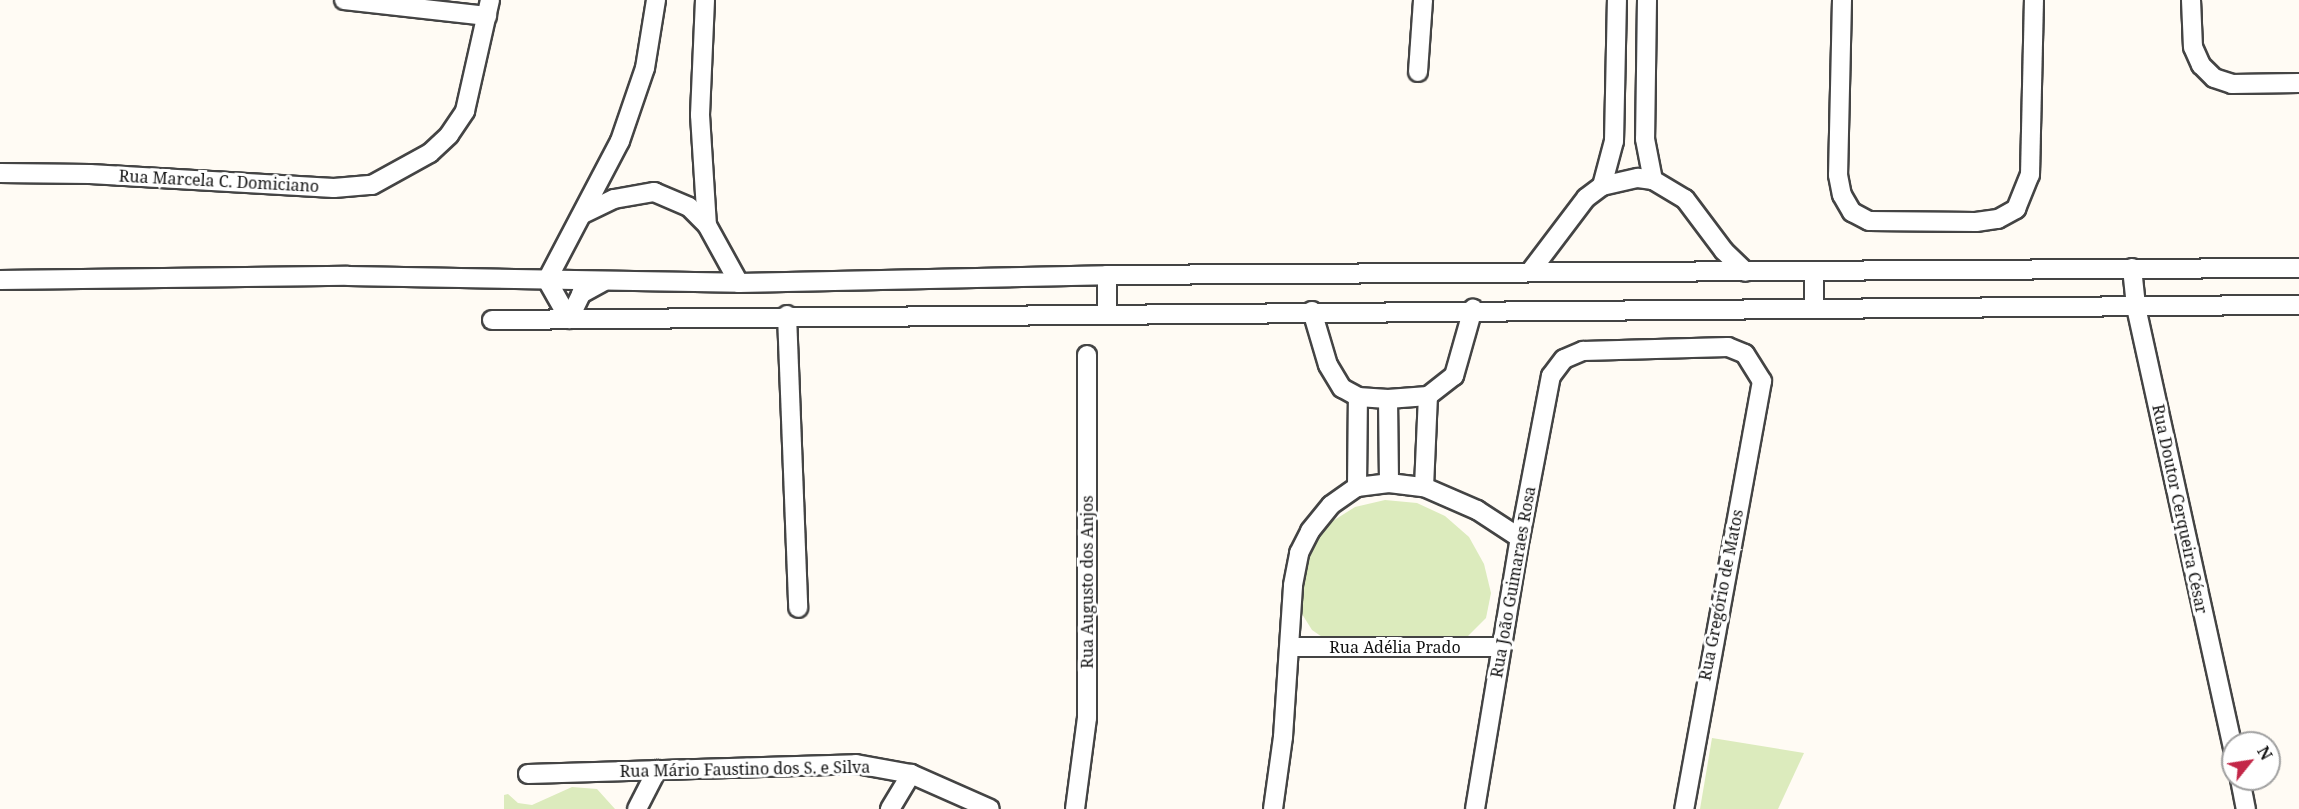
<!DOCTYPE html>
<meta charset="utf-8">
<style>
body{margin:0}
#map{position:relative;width:2299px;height:809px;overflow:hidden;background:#fffbf4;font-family:"Noto Serif",serif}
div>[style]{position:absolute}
.green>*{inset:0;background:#dcebbd}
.roads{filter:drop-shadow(2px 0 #444) drop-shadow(-2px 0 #444) drop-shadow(0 2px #444) drop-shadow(0 -2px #444)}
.minor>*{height:18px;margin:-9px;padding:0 9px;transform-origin:9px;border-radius:9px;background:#fff}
span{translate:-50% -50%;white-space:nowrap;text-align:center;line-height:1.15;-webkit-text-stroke:6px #fff;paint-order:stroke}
.street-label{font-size:16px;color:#111}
.north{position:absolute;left:2221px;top:731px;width:60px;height:60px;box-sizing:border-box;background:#fff;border:2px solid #a0a0a0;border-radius:50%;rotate:60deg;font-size:16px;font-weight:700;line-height:24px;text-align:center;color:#111}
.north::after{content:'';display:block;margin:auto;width:21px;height:27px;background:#c32748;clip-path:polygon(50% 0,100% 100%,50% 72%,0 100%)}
</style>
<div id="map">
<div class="green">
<i style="clip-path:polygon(1385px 500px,1417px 503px,1445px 516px,1469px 537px,1484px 564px,1491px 593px,1486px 618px,1468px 636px,1328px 641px,1312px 630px,1302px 614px,1296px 596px,1308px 548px,1328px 524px,1355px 507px)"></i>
<i style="clip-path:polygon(1712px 738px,1804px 753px,1778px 809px,1700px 809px)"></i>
<i style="clip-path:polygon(572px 787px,597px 789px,615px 809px,504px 809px,504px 795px,508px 794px,518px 803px,532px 805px)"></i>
</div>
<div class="roads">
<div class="minor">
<i style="left:344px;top:0;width:144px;rotate:6.4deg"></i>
<i style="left:705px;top:0;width:115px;rotate:92.5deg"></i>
<i style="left:700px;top:115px;width:110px;rotate:86.4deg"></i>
<i style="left:707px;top:225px;width:66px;rotate:61.1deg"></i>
<i style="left:1647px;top:0;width:139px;rotate:90.8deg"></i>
<i style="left:1645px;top:139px;width:42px;rotate:79deg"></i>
<i style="left:1842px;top:0;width:175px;rotate:91.3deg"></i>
<i style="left:1838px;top:175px;width:20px;rotate:79deg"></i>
<i style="left:1842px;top:195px;width:20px;rotate:60deg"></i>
<i style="left:1852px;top:212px;width:19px;rotate:28deg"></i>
<i style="left:1869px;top:221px;width:107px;rotate:0.5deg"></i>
<i style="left:1976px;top:222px;width:22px;rotate:-8deg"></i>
<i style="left:1998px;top:219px;width:21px;rotate:-29deg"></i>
<i style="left:2016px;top:209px;width:37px;rotate:-68deg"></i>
<i style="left:2030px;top:175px;width:175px;rotate:-88.7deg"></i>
<i style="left:2191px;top:0;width:47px;rotate:87.6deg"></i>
<i style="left:2193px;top:47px;width:20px;rotate:66deg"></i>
<i style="left:2201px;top:65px;width:18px;rotate:45deg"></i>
<i style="left:2214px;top:78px;width:19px;rotate:18deg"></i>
<i style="left:2232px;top:84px;width:67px;rotate:-0.9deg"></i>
<i style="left:1418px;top:72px;width:72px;rotate:-86deg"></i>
<i style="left:0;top:173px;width:90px;rotate:0.6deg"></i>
<i style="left:90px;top:174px;width:244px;rotate:3.3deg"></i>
<i style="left:334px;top:188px;width:38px;rotate:-5deg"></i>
<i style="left:372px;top:185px;width:66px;rotate:-28.9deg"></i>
<i style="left:430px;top:153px;width:26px;rotate:-43deg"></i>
<i style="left:449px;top:135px;width:29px;rotate:-56deg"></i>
<i style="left:465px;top:111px;width:114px;rotate:-77.3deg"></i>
<i style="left:1602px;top:186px;width:47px;rotate:-75.1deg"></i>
<i style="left:1614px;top:141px;width:141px;rotate:-88.8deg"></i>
<i style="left:583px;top:214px;width:34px;rotate:-26deg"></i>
<i style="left:614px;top:199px;width:41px;rotate:-9.9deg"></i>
<i style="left:654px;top:192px;width:38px;rotate:23deg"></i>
<i style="left:689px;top:207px;width:25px;rotate:45deg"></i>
<i style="left:2132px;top:268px;width:39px;rotate:84deg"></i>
<i style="left:2136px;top:307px;width:453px;rotate:77.6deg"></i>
<i style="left:1530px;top:272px;width:93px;rotate:-52.9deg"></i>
<i style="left:1586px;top:198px;width:20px;rotate:-37deg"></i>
<i style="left:1602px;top:186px;width:37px;rotate:-13deg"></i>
<i style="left:1638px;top:178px;width:15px;rotate:8deg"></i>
<i style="left:1653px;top:180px;width:37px;rotate:31deg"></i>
<i style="left:1685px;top:199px;width:65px;rotate:53.1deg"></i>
<i style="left:1724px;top:251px;width:30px;rotate:44deg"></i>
<i style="left:0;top:280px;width:348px;rotate:-0.7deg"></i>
<i style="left:348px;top:276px;width:391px;rotate:1deg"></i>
<i style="left:739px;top:283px;width:368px;rotate:-1.2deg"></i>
<i style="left:1107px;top:275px;width:1192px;rotate:-0.34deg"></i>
<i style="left:547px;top:280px;width:157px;rotate:-62.3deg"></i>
<i style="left:620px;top:141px;width:77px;rotate:-71.1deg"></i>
<i style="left:645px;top:68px;width:69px;rotate:-80.8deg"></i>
<i style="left:547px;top:280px;width:45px;rotate:60.6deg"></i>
<i style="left:1814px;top:308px;width:37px;rotate:-90deg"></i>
<i style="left:1312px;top:311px;width:56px;rotate:73.5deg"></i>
<i style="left:1328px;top:365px;width:27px;rotate:59deg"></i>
<i style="left:1342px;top:388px;width:18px;rotate:29deg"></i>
<i style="left:1358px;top:397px;width:30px;rotate:4deg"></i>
<i style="left:1388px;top:399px;width:40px;rotate:-4.3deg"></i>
<i style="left:1428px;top:396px;width:33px;rotate:-38deg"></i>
<i style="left:1454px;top:376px;width:70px;rotate:-74.2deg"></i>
<i style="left:1107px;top:313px;width:38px;rotate:-90deg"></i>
<i style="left:787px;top:315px;width:293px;rotate:87.8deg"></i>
<i style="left:569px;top:319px;width:28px;rotate:-64deg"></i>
<i style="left:581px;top:294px;width:25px;rotate:-29deg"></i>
<i style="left:492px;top:320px;width:1807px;rotate:-0.48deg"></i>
<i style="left:1388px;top:399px;width:84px;rotate:89.3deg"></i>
<i style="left:1357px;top:487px;width:90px;rotate:-89.4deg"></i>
<i style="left:1424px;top:487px;width:91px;rotate:-87.5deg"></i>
<i style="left:1290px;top:647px;width:211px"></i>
<i style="left:528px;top:774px;width:328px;rotate:-1.7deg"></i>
<i style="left:856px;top:764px;width:56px;rotate:10.3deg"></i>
<i style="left:911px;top:774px;width:86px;rotate:23.9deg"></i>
<i style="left:2240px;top:779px;width:31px;rotate:79deg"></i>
<i style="left:637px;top:809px;width:44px;rotate:-62.9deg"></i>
<i style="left:890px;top:809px;width:41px;rotate:-59deg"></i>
<i style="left:1075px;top:809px;width:92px;rotate:-82.5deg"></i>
<i style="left:1087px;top:718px;width:363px;rotate:-90deg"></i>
<i style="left:1273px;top:809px;width:73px;rotate:-82.1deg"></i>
<i style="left:1283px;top:737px;width:152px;rotate:-86.2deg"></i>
<i style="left:1293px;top:585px;width:33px;rotate:-79deg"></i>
<i style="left:1299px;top:553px;width:25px;rotate:-63deg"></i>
<i style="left:1310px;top:531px;width:33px;rotate:-51deg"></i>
<i style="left:1331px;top:505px;width:32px;rotate:-35deg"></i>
<i style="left:1357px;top:487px;width:32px;rotate:-7deg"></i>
<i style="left:1389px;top:483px;width:35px;rotate:7deg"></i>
<i style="left:1424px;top:487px;width:58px;rotate:23.5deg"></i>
<i style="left:1477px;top:510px;width:51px;rotate:33.1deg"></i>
<i style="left:1475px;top:809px;width:275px;rotate:-80.6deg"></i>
<i style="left:1520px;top:538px;width:165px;rotate:-79.2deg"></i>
<i style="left:1551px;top:376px;width:21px;rotate:-53deg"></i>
<i style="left:1564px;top:359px;width:21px;rotate:-23deg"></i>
<i style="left:1583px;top:351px;width:145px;rotate:-1.6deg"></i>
<i style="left:1728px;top:347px;width:18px;rotate:22deg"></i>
<i style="left:1745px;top:354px;width:32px;rotate:58deg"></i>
<i style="left:1762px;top:381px;width:435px;rotate:100.3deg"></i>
</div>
</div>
<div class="street-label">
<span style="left:219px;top:181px;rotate:3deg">Rua Marcela C. Domiciano</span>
<span style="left:2180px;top:509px;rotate:78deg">Rua Doutor Cerqueira César</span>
<span style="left:1087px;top:582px;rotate:-90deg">Rua Augusto dos Anjos</span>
<span style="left:1513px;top:582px;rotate:-80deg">Rua João Guimaraes Rosa</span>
<span style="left:1721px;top:595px;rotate:-79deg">Rua Gregório de Matos</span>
<span style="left:1395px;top:647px">Rua Adélia Prado</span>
<span style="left:745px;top:769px;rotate:-1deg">Rua Mário Faustino dos S. e Silva</span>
</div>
<div class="north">N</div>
</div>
